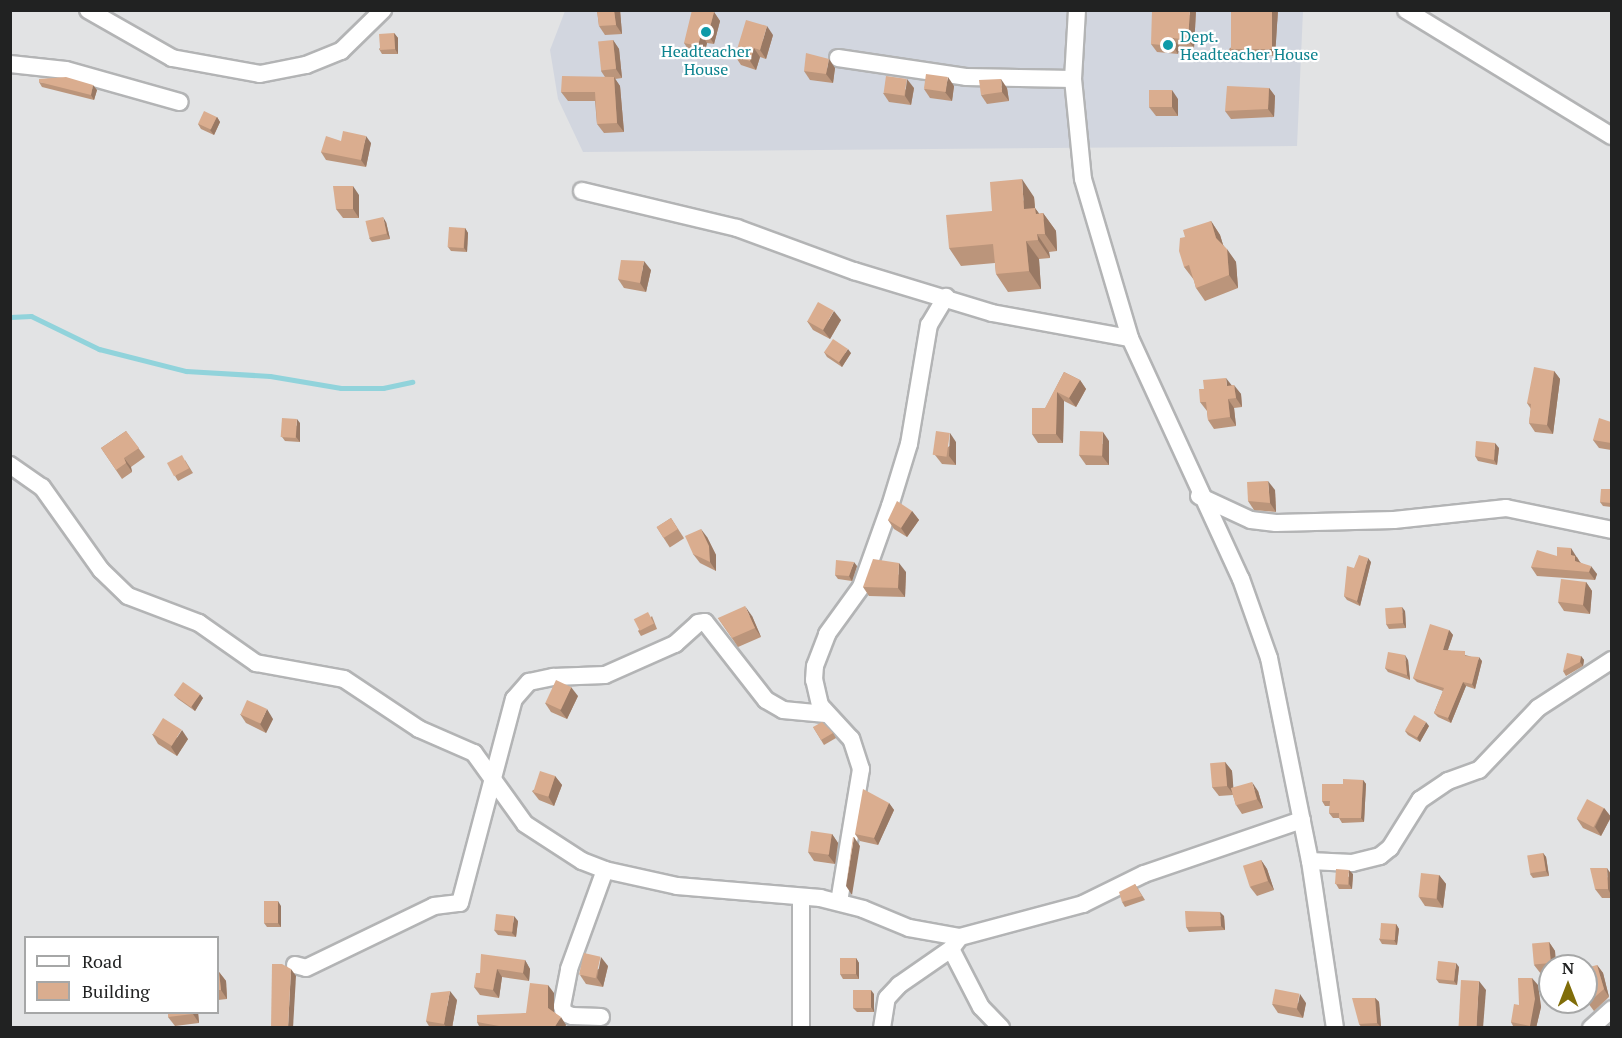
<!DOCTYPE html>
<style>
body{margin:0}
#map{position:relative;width:1622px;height:1038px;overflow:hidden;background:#e2e3e4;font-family:"PT Serif",serif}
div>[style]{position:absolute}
.built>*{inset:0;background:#d2d6df}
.stream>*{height:5px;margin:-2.5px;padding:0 2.5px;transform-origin:2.5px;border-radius:2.5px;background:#91d3db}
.roads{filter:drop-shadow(2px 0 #b3b4b5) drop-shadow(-2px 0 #b3b4b5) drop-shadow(0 2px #b3b4b5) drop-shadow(0 -2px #b3b4b5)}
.minor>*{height:16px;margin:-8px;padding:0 8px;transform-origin:8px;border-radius:8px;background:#fff}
.wall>*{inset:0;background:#bb957b;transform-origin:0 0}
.shaded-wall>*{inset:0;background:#997964}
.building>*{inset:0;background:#daad8f;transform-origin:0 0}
.dots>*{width:16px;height:16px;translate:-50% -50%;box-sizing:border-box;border:3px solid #fff;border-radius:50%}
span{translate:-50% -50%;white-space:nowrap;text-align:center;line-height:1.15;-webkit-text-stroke:4.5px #fff;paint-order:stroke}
.culture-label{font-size:16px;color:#0d838f}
.left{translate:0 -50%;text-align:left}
.frame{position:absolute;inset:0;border:12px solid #212222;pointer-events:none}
.legend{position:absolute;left:24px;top:936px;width:195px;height:78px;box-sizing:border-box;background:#fff;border:2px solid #a6a7a7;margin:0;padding:8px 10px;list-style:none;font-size:18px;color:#212222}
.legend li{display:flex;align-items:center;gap:12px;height:30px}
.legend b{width:30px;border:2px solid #a6a7a7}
.north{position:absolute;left:1538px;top:954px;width:60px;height:60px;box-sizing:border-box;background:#fff;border:2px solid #a6a7a7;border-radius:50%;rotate:0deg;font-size:16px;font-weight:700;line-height:24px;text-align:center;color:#212222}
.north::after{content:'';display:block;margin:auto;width:21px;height:27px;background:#806d09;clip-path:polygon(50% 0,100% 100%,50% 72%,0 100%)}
</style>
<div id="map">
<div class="built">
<i style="clip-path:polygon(565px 11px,1303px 11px,1297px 146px,583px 152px,558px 99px,550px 50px)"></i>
</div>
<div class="stream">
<i style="left:10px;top:317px;width:21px;rotate:-3deg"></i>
<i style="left:31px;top:316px;width:76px;rotate:25.9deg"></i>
<i style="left:99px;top:349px;width:90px;rotate:14.2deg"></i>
<i style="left:186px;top:371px;width:84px;rotate:3.4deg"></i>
<i style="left:270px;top:376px;width:72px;rotate:9.6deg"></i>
<i style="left:341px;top:388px;width:42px"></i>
<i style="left:383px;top:388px;width:30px;rotate:-12deg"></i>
</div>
<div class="roads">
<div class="minor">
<i style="left:88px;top:10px;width:97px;rotate:29.7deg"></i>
<i style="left:172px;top:58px;width:89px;rotate:10.3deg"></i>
<i style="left:260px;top:74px;width:47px;rotate:-11.1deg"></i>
<i style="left:306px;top:65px;width:38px;rotate:-22deg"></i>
<i style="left:341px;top:51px;width:59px;rotate:-44.3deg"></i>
<i style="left:1077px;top:10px;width:69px;rotate:93.3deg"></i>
<i style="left:1073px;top:79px;width:100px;rotate:84.3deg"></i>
<i style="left:1083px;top:179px;width:166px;rotate:73.5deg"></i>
<i style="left:1130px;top:338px;width:265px;rotate:65.3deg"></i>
<i style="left:1241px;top:579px;width:84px;rotate:70.5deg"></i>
<i style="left:1269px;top:658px;width:207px;rotate:78.6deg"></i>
<i style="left:1310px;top:861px;width:169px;rotate:81.5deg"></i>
<i style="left:1406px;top:10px;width:241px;rotate:31.5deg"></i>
<i style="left:838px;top:58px;width:129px;rotate:8.4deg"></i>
<i style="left:966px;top:77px;width:107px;rotate:1.1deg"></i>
<i style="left:10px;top:64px;width:56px;rotate:6.1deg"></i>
<i style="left:66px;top:70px;width:118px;rotate:15.7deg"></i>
<i style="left:582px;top:191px;width:159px;rotate:13.4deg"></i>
<i style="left:737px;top:228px;width:125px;rotate:20.2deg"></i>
<i style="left:854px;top:271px;width:144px;rotate:16.9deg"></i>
<i style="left:992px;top:313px;width:140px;rotate:10.3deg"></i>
<i style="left:10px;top:465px;width:39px;rotate:35deg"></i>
<i style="left:42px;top:487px;width:102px;rotate:54.6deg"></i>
<i style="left:101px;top:570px;width:37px;rotate:44deg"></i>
<i style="left:128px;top:596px;width:76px;rotate:20.8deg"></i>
<i style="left:199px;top:623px;width:70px;rotate:35.1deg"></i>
<i style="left:256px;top:663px;width:89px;rotate:10.3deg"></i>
<i style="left:344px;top:679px;width:90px;rotate:33.7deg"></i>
<i style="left:419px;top:729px;width:60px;rotate:23.6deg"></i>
<i style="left:474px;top:753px;width:87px;rotate:54.3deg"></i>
<i style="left:525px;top:824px;width:68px;rotate:33deg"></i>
<i style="left:582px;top:861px;width:25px;rotate:21deg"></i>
<i style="left:605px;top:870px;width:74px;rotate:12.5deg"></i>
<i style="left:677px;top:886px;width:144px;rotate:4.8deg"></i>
<i style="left:820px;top:898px;width:44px;rotate:14.3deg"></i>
<i style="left:863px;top:909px;width:50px;rotate:22.4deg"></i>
<i style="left:909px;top:928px;width:52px;rotate:10deg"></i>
<i style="left:960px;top:937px;width:127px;rotate:-15deg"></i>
<i style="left:1083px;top:904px;width:68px;rotate:-26.2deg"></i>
<i style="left:1144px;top:874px;width:167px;rotate:-18.9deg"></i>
<i style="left:1199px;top:496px;width:57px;rotate:24.8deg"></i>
<i style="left:1251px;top:520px;width:25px;rotate:7deg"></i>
<i style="left:1276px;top:523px;width:118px;rotate:-1.5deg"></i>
<i style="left:1394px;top:520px;width:113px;rotate:-6.1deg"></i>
<i style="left:1506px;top:508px;width:108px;rotate:11.7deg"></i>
<i style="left:1310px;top:861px;width:42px;rotate:2.7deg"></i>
<i style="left:1352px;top:863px;width:29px;rotate:-14deg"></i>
<i style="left:1380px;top:856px;width:13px;rotate:-39deg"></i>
<i style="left:1390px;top:848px;width:57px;rotate:-58deg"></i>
<i style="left:1420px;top:800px;width:34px;rotate:-34deg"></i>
<i style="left:1448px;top:781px;width:33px;rotate:-20deg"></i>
<i style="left:1479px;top:770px;width:86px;rotate:-46.4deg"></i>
<i style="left:1538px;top:708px;width:88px;rotate:-33deg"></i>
<i style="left:801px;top:897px;width:131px;rotate:90deg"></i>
<i style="left:839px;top:902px;width:135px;rotate:-80.6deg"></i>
<i style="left:861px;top:769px;width:32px;rotate:-108deg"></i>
<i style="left:851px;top:739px;width:46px;rotate:-132.4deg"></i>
<i style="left:820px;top:705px;width:26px;rotate:-103deg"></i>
<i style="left:814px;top:680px;width:14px;rotate:-86deg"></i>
<i style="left:815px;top:666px;width:34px;rotate:-69deg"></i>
<i style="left:827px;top:634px;width:58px;rotate:-54.1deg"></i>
<i style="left:861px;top:587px;width:86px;rotate:-70.3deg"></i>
<i style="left:890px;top:506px;width:65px;rotate:-73deg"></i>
<i style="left:909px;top:444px;width:121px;rotate:-80.5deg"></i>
<i style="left:929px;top:325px;width:33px;rotate:-59deg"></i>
<i style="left:951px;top:949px;width:65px;rotate:62.7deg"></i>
<i style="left:981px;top:1007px;width:29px;rotate:46deg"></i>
<i style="left:295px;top:965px;width:11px;rotate:15deg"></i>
<i style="left:306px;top:968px;width:142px;rotate:-25.8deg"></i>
<i style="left:434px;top:906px;width:26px;rotate:-7deg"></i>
<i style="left:460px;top:903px;width:211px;rotate:-75.2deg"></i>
<i style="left:514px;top:699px;width:23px;rotate:-49deg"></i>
<i style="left:529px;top:682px;width:25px;rotate:-12deg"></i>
<i style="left:553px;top:677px;width:52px;rotate:-2.2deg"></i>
<i style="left:605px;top:675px;width:77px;rotate:-23.9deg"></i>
<i style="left:675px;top:644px;width:31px;rotate:-42deg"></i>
<i style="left:698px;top:623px;width:7px;rotate:-8deg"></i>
<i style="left:705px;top:622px;width:99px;rotate:52deg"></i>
<i style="left:766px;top:700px;width:20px;rotate:30deg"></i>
<i style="left:783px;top:710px;width:43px;rotate:5.3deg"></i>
<i style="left:601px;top:1017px;width:29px;rotate:-178deg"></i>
<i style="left:572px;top:1016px;width:9px;rotate:-159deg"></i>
<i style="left:564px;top:1013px;width:7px;rotate:-106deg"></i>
<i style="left:562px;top:1006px;width:38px;rotate:-79deg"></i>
<i style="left:569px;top:969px;width:105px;rotate:-70deg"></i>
<i style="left:882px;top:1028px;width:30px;rotate:-81deg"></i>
<i style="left:887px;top:998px;width:18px;rotate:-47deg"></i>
<i style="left:899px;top:985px;width:63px;rotate:-34.7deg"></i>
<i style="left:951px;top:949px;width:15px;rotate:-53deg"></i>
<i style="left:1591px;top:1028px;width:28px;rotate:-42deg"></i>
</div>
</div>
<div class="wall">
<i style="clip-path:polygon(597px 10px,620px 10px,622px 34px,605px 35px,599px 26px)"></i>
<i style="clip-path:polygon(1196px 10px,1194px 48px,1179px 46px,1178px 54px,1157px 52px,1151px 44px)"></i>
<i style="clip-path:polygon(1278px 10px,1275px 56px,1234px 57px,1229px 49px)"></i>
<i style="clip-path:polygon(714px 12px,720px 21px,714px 44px,707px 43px,704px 55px,690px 52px,684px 43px)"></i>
<i style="clip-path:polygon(394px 33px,398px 38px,398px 54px,382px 54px,379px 49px)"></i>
<i style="clip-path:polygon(773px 35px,766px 59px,760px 57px,756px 70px,741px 65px,735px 56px)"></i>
<i style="clip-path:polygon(613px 40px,619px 49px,622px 78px,615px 79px,620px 86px,624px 132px,604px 133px,597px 124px,595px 101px,568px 101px,561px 92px,605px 77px,601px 71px)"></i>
<i style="clip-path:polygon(835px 68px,833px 83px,810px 80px,804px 71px)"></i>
<i style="clip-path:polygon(39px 82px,97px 90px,94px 100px,42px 87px)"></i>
<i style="clip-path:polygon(954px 86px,952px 101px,930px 98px,924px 89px)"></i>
<i style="clip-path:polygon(914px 88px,911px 105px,889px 102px,883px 93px)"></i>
<i style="clip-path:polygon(1007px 88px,1009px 101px,987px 104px,981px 95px)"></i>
<i style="clip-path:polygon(1269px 88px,1275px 96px,1274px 117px,1231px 119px,1225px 111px)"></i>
<i style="clip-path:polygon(1178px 99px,1178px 116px,1156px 116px,1149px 107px)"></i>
<i style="clip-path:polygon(217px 117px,220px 122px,214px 135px,201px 129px,198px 124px)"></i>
<i style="clip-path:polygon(341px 141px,371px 143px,366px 167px,326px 160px,321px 152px)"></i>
<i style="clip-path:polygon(359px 195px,359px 218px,343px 218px,336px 209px)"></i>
<i style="clip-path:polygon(1034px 197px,1035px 208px,1039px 214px,1043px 213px,1056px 231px,1057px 251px,1049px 252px,1050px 258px,1039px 259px,1041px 289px,1008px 292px,996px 274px,995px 263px,961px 266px,949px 248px,992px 211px)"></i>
<i style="clip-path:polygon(1211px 221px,1220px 235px,1223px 245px,1236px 262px,1238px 288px,1205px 301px,1196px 288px,1194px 280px,1184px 267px,1185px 237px)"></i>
<i style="clip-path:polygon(386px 222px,390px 239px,372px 242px,369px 238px)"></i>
<i style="clip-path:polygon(465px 228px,468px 233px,467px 252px,451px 251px,448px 247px)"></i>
<i style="clip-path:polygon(651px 270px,646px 292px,624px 288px,618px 279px)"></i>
<i style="clip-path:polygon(841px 320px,830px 339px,813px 330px,807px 321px)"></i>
<i style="clip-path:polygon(824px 352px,851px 353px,842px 367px,827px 357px)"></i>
<i style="clip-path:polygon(1554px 371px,1560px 379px,1553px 434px,1535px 432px,1529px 423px,1531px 409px,1527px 403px)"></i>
<i style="clip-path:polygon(1064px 372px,1080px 380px,1086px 389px,1076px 407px,1064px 401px,1063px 443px,1038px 443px,1032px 434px)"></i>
<i style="clip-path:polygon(1232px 385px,1241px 394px,1242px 407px,1234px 408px,1236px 426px,1214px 429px,1208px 420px,1207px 411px,1200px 402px)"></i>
<i style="clip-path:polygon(1611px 422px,1611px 450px,1599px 448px,1593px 440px)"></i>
<i style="clip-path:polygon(300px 423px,300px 442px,285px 441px,282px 437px)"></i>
<i style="clip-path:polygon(126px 431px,145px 457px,131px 467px,132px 472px,122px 479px,101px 448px)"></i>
<i style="clip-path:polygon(1109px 441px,1109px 465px,1086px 465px,1079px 455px)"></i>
<i style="clip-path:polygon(956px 442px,956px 465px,942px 464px,935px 455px)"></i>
<i style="clip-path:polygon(1499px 448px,1497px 465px,1478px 461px,1475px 456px)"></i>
<i style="clip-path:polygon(185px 460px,193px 473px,178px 481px,175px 476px)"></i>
<i style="clip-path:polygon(1611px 489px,1611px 507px,1603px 506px,1600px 502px)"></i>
<i style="clip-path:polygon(1275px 490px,1276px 512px,1254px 510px,1248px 501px)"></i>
<i style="clip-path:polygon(912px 511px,919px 520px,907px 537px,894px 529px,888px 520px)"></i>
<i style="left:671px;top:518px;width:24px;height:17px;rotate:57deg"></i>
<i style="clip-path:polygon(707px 537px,716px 555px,716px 571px,700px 563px,693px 554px)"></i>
<i style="clip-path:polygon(1557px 556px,1577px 557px,1580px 562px,1597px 574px,1595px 580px,1537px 576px,1531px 567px)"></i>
<i style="clip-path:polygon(1371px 562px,1360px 606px,1347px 600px,1344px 596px,1354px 568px)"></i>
<i style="clip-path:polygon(857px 566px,852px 581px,838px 579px,835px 575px)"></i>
<i style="clip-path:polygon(906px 572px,905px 597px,869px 596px,863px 587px)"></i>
<i style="clip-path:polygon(1586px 582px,1592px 591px,1590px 614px,1564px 611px,1558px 602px)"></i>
<i style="clip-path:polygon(1405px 611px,1406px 628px,1389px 629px,1386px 624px)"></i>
<i style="clip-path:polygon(652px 616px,657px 629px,641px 636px,638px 631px)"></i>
<i style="clip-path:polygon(752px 616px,761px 637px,738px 647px,718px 618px)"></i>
<i style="clip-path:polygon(1449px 630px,1453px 635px,1448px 650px,1469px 656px,1482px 661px,1475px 689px,1466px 686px,1451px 723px,1438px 717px,1434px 713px,1443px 691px,1417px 682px,1413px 678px)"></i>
<i style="clip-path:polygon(1581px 656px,1584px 660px,1583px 666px,1566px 676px,1563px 671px)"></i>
<i style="clip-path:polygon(1408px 660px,1410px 680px,1388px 672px,1385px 668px)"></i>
<i style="clip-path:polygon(174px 695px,203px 698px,195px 711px,178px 699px)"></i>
<i style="clip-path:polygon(578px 696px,567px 719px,551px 712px,545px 703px)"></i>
<i style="clip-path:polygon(240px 714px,273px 719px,266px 733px,246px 723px)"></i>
<i style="clip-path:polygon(1429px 726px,1420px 742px,1408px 735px,1405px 731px)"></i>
<i style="clip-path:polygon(813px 727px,833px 733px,836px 738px,824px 745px)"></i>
<i style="clip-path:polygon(152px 734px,188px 739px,177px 756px,158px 744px)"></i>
<i style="clip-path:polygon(1225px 762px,1232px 771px,1233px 788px,1258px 791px,1263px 808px,1242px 814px,1236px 805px,1233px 795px,1219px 796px,1212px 787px)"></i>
<i style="clip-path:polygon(555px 776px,562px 785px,554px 806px,539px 800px,532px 791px)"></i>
<i style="clip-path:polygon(1363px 780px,1366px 784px,1364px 822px,1342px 823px,1339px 818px,1333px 818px,1329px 813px,1330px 806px,1325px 806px,1322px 801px,1343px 784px)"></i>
<i style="clip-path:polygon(889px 803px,894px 810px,878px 845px,860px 841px,855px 834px)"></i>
<i style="clip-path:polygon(1604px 808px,1611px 817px,1601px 836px,1583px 828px,1577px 819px)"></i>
<i style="clip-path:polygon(832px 834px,838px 843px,835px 864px,814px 861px,808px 852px)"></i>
<i style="clip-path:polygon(1543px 853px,1546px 857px,1549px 876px,1533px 878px,1530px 874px)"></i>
<i style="clip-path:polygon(1261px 860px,1267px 869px,1274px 890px,1257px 896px,1250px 887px)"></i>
<i style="clip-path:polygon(1353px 874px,1352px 889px,1339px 889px,1336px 884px)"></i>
<i style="clip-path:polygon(1611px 874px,1611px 898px,1602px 898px,1595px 889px)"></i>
<i style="clip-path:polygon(1439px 875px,1446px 884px,1443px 908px,1425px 906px,1419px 897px)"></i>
<i style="clip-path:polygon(1135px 884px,1145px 900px,1125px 907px,1122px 902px)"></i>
<i style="clip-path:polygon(281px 906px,281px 927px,267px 927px,264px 923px)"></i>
<i style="clip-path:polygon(1224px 916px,1225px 930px,1189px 932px,1186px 927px)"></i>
<i style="clip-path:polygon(518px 921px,516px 937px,498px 935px,494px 930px)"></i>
<i style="clip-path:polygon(1396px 924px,1399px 929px,1397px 945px,1382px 944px,1379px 939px)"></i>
<i style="clip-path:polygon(1549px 942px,1555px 951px,1556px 966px,1550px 966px,1550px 973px,1541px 974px,1534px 965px)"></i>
<i style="clip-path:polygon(856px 958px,859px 963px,859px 979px,843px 979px,840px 974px)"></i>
<i style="clip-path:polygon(525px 960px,530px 969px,529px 981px,502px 977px,499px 998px,480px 995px,474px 987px,480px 973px)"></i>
<i style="clip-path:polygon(1597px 965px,1603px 973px,1609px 997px,1594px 1011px,1588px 1003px)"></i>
<i style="clip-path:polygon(608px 966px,603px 987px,586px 984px,580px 975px)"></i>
<i style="clip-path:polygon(1459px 967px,1457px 985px,1439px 983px,1436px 979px)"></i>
<i style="clip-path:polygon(219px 972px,226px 981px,227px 999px,218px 1000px,218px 973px)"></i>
<i style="clip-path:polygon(1538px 985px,1541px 1007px,1536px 1028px,1514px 1028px,1511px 1022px,1519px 1005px)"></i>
<i style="clip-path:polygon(554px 993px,554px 1012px,566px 1025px,564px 1028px,480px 1028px,477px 1022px,526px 1013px)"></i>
<i style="clip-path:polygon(874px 994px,874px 1012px,857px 1012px,853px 1008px)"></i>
<i style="clip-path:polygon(1375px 998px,1379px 1002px,1381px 1027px,1362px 1028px,1359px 1024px)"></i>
<i style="clip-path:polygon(457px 1000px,452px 1028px,430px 1028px,426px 1021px)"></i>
<i style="clip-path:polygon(1306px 1003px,1303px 1018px,1278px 1013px,1272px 1004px)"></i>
<i style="clip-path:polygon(168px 1012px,198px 1012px,199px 1023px,175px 1026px,168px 1017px)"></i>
</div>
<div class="shaded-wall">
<i style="clip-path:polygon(614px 10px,620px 10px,622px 34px,616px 25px)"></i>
<i style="clip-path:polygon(1190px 10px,1196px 10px,1194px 48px,1188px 40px)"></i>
<i style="clip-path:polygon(1272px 10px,1278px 10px,1275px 56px,1269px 49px)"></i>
<i style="clip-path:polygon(714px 12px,720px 21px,714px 44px,708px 35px)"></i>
<i style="clip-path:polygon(767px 26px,773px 35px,766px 59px,760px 50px)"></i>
<i style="clip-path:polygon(394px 33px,398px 38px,398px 54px,395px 49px)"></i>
<i style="clip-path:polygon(701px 34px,707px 43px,704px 55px,698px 46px)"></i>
<i style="clip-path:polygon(1173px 38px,1179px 46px,1178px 54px,1173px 46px)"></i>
<i style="clip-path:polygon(613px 40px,619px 49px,622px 78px,616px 69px)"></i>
<i style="clip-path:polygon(754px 48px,760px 57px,756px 70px,750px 61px)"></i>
<i style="clip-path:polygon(829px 59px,835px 68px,833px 83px,826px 74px)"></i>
<i style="clip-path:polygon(614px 77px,620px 86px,624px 132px,617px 123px)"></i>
<i style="clip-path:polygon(948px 77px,954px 86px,952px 101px,945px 92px)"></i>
<i style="clip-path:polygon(907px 79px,914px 88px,911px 105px,905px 96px)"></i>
<i style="clip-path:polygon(1001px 79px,1007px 88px,1009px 101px,1002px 92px)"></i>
<i style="clip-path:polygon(93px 85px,97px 90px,94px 100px,91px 95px)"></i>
<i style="clip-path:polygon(1269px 88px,1275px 96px,1274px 117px,1268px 109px)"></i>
<i style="clip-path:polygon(1172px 90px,1178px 99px,1178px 116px,1172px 107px)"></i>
<i style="clip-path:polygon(217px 117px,220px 122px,214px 135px,210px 130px)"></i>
<i style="clip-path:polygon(366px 136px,371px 143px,366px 167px,361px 160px)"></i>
<i style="clip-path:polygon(1022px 179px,1034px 197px,1035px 208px,1044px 220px,1043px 213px,1056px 231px,1057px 251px,1045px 234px,1024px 209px)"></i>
<i style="clip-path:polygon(353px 186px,359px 195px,359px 218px,353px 209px)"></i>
<i style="clip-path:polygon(383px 217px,386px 222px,390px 239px,387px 234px)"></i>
<i style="clip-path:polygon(1211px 221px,1220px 235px,1225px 251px,1216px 238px)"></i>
<i style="clip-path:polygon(465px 228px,468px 233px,467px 252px,464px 248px)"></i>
<i style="clip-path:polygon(1037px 234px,1049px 252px,1050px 258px,1038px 240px)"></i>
<i style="clip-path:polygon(1026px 241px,1039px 259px,1041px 289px,1029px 271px)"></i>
<i style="clip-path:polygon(1227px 249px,1236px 262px,1238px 288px,1229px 275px)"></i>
<i style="clip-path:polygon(644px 261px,651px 270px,646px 292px,640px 283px)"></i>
<i style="clip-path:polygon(834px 311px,841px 320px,830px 339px,823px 330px)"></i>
<i style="clip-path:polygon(848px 349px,851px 353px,842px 367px,839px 362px)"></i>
<i style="clip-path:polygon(1554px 371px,1560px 379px,1553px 434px,1547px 425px)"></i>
<i style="clip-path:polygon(1226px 378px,1233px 387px,1227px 386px)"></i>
<i style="clip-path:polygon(1080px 380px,1086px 389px,1076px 407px,1069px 398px)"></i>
<i style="clip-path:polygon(1234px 385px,1241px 394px,1242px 407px,1236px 398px)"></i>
<i style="clip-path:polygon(1057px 392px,1064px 401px,1063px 443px,1056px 434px)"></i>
<i style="clip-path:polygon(1228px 399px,1234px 408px,1236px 426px,1230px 417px)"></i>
<i style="clip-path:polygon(297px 419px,300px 423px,300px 442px,296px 437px)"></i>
<i style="clip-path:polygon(1103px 432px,1109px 441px,1109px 465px,1102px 456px)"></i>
<i style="clip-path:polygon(950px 433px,956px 442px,956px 465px,949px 456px)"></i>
<i style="clip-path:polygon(1495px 443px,1499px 448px,1497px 465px,1494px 460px)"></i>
<i style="clip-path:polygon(124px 458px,131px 467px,132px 472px,126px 463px)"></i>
<i style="clip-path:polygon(1268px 481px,1275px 490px,1276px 512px,1270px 503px)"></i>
<i style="clip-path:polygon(912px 511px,919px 520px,907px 537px,901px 528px)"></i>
<i style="clip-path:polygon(701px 529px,707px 537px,716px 555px,716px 571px,710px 562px)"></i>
<i style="clip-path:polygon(1571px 548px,1581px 564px,1581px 569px,1571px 555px)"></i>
<i style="clip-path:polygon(1368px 558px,1371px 562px,1360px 606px,1357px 601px)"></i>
<i style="clip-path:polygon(854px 562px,857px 566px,852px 581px,849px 576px)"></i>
<i style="clip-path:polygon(899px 563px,906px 572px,905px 597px,898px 588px)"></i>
<i style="clip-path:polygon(1591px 566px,1597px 574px,1595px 580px,1589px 572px)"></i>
<i style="clip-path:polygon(1586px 582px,1592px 591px,1590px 614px,1583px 605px)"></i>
<i style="clip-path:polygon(745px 606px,752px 616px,761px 637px,755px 628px)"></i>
<i style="clip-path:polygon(1402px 607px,1405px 611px,1406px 628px,1403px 623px)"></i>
<i style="clip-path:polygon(1449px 630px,1453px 635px,1446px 655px,1443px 650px)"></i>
<i style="clip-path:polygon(1405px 655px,1408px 660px,1410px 680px,1407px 675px)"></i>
<i style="clip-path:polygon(1581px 656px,1584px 660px,1583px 666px,1580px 662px)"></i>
<i style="clip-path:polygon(1479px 657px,1482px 661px,1475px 689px,1472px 684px)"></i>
<i style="clip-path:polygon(1463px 682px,1466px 686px,1451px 723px,1448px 718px)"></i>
<i style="clip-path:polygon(571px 687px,578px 696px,567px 719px,560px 710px)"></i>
<i style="clip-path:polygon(200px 694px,203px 698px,195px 711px,191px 706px)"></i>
<i style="clip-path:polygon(267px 709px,273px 719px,266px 733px,260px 724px)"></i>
<i style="clip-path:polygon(1426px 722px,1429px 726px,1420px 742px,1417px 738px)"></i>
<i style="clip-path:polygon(182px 730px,188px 739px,177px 756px,171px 747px)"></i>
<i style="clip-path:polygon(1225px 762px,1232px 771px,1234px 795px,1227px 786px)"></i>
<i style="clip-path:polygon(555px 776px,562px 785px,554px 806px,548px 796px)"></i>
<i style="clip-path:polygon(1363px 780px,1366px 784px,1364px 822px,1361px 818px)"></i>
<i style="clip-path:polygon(1252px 782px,1258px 791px,1263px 808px,1257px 799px)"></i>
<i style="clip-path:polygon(889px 803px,894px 810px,878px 845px,874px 838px)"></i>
<i style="clip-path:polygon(1604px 808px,1611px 817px,1601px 836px,1595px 827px)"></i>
<i style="clip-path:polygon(832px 834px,838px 843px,835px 864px,828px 855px)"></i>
<i style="clip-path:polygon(854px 837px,860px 846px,852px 895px,846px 886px)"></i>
<i style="clip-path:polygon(1543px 853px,1546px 857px,1549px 876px,1546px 871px)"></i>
<i style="clip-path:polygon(1261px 860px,1267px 869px,1274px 890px,1268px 881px)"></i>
<i style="clip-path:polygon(1607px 868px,1611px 874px,1611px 895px,1608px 889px)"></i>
<i style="clip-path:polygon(1349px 870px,1353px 874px,1352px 889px,1349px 884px)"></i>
<i style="clip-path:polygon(1439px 875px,1446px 884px,1443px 908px,1437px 899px)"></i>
<i style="clip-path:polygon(278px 901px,281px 906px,281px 927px,278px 923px)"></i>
<i style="clip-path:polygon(1220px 912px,1224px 916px,1225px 930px,1221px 926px)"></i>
<i style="clip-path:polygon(514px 916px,518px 921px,516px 937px,512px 933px)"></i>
<i style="clip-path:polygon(1396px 924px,1399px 929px,1397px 945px,1394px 940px)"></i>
<i style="clip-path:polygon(1549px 942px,1555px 951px,1556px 966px,1552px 966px,1551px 963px)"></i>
<i style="clip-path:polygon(601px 957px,608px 966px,603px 987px,597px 978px)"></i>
<i style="clip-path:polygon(856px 958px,859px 963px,859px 979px,856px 974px)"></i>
<i style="clip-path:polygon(525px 960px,530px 969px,529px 981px,523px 973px)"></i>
<i style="clip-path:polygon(1456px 963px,1459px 967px,1457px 985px,1454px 981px)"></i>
<i style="clip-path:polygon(1597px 965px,1603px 973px,1609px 997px,1604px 989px)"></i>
<i style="clip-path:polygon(291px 969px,296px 976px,293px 1028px,288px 1028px)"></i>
<i style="clip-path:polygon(497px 969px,502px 977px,499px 998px,493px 990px)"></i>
<i style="clip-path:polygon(219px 972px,226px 981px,227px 999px,221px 990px)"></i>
<i style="clip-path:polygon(1532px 978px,1538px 985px,1541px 1007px,1536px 1028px,1531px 1028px,1530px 1026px)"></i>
<i style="clip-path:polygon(1479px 981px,1486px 990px,1483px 1028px,1476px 1028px)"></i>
<i style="clip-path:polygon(548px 985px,554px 993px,554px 1016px,548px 1008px)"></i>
<i style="clip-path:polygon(871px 990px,874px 994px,874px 1012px,871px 1007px)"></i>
<i style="clip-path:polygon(450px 991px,457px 1000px,452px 1028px,447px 1028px,444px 1024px)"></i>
<i style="clip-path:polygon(1300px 994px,1306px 1003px,1303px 1018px,1297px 1009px)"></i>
<i style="clip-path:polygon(1375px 998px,1379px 1002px,1381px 1027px,1377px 1023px)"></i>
<i style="clip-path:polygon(193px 1012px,198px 1012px,199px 1023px,193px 1014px)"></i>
<i style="clip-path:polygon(561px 1017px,566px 1025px,564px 1028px,554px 1028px)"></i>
</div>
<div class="building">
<i style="clip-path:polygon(597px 10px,614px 10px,616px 25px,599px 26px)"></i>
<i style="clip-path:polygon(692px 10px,709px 10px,714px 12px,708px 35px,701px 34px,698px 46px,684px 43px)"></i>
<i style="clip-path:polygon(1152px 10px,1190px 10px,1188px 40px,1173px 38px,1173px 46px,1151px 44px)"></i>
<i style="left:1231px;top:10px;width:41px;height:39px"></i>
<i style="clip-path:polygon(746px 20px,767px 26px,760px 50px,754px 48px,750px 61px,735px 56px)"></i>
<i style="left:394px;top:33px;width:16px;height:15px;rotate:86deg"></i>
<i style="left:613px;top:40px;width:29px;height:15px;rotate:84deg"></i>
<i style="clip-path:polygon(806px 53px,829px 59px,826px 74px,804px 71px)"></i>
<i style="left:926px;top:74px;width:22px;height:15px;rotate:8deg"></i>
<i style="clip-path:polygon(562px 76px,614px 77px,617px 123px,597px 124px,595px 92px,561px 92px)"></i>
<i style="left:886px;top:76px;width:21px;height:17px;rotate:8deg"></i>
<i style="clip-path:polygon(66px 77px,93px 85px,91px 95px,39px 82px,39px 79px)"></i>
<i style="clip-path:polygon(1001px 79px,1002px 92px,981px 95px,979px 80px)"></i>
<i style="clip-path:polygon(1227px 86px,1269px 88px,1268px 109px,1225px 111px)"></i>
<i style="left:1149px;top:90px;width:23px;height:17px"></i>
<i style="left:204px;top:111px;width:14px;height:14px;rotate:25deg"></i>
<i style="clip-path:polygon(343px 131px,366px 136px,361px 160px,321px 152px,326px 136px,341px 141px)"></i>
<i style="clip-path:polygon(1022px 179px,1024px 209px,1035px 208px,1036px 214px,1043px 213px,1045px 234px,1037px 234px,1038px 240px,1026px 241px,1029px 271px,996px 274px,993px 244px,949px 248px,946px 215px,992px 211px,990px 182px)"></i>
<i style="clip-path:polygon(333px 186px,353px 186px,353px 209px,336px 209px)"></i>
<i style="left:383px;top:217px;width:17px;height:18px;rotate:77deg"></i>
<i style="clip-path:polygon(1211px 221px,1216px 238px,1227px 249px,1229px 275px,1196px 288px,1189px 265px,1184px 267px,1179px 251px,1180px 238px,1185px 237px,1183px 230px)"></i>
<i style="left:449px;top:227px;width:16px;height:20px;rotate:4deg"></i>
<i style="clip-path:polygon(621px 260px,644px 261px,640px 283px,618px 279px)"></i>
<i style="left:818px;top:302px;width:18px;height:22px;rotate:29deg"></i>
<i style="left:833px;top:339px;width:18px;height:16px;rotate:34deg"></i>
<i style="clip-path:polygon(1534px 367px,1554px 371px,1547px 425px,1529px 423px,1531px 404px,1527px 403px)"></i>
<i style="clip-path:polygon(1064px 372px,1080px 380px,1069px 398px,1057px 392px,1056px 434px,1032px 434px,1032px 408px,1045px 408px)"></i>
<i style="clip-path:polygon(1226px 378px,1227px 386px,1234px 385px,1236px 398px,1228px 399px,1230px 417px,1208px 420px,1206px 402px,1200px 402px,1199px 389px,1204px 389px,1203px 380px)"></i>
<i style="left:282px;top:418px;width:15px;height:19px;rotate:4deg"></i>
<i style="clip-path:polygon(1599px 418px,1611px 422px,1611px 443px,1593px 440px)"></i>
<i style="clip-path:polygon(126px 431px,139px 448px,124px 458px,126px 463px,116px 470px,101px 448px)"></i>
<i style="left:936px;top:431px;width:14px;height:24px;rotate:8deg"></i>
<i style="left:1080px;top:431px;width:23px;height:24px;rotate:2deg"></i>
<i style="clip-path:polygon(1476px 441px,1495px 443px,1494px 460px,1475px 456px)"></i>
<i style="left:182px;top:455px;width:15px;height:17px;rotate:62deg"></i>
<i style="clip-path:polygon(1268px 481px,1270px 503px,1248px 501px,1247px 482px)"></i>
<i style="clip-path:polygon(1601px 489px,1611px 489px,1611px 503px,1600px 502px)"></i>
<i style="clip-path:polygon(897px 501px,912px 511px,901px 528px,888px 520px)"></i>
<i style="left:671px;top:518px;width:13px;height:17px;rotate:58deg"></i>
<i style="clip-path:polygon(701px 529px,709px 546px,710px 562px,693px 554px,685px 536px)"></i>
<i style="clip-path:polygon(1557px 547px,1571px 548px,1571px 555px,1575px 556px,1575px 561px,1591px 566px,1589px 572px,1531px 567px,1537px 550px,1557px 556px)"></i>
<i style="clip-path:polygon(1359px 555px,1368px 558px,1357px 601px,1344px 596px,1347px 566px,1354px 568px)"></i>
<i style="clip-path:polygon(873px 559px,899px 563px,898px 588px,863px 587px)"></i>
<i style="clip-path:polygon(836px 560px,854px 562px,849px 576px,835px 575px)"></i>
<i style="left:1561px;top:579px;width:25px;height:23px;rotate:7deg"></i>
<i style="clip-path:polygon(745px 606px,755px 628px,732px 638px,718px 618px)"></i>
<i style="left:1402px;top:607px;width:16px;height:17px;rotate:86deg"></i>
<i style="left:648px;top:612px;width:13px;height:16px;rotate:63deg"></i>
<i style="clip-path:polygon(1430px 624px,1449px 630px,1443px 650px,1465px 651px,1465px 656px,1479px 657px,1472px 684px,1463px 682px,1448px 718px,1434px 713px,1444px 688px,1413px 678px)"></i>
<i style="clip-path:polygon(1388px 652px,1405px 655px,1407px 675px,1385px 668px)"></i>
<i style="clip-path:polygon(1567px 653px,1581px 656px,1580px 662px,1563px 671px)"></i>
<i style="left:556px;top:680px;width:17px;height:25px;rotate:25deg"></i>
<i style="left:183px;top:682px;width:21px;height:16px;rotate:35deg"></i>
<i style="left:247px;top:700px;width:22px;height:16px;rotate:24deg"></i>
<i style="left:1414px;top:715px;width:14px;height:18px;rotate:30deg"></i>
<i style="left:163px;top:718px;width:22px;height:19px;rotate:32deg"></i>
<i style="clip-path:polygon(822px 722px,833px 733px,821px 740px,813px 727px)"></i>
<i style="left:1225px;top:762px;width:24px;height:15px;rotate:85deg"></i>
<i style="left:540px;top:771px;width:16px;height:22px;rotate:18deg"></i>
<i style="clip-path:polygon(1343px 779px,1363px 780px,1361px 818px,1339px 818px,1339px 813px,1329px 813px,1330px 801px,1322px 801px,1322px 784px,1343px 784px)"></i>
<i style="left:1252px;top:782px;width:18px;height:22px;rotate:74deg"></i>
<i style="clip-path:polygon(863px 789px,889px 803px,874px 838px,855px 834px)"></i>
<i style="left:1587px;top:799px;width:19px;height:22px;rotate:28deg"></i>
<i style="left:811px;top:831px;width:21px;height:21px;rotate:8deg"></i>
<i style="clip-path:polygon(853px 837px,854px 837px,846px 886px)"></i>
<i style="left:1543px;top:853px;width:18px;height:16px;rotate:81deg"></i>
<i style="left:1261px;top:860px;width:22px;height:19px;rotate:72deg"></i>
<i style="clip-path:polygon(1590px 868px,1607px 868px,1608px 889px,1595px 889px)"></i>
<i style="left:1336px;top:869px;width:13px;height:15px;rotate:4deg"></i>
<i style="left:1421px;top:873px;width:18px;height:24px;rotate:6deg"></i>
<i style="clip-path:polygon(1135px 884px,1142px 896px,1122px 902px,1119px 892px)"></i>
<i style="left:264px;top:901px;width:14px;height:22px"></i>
<i style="clip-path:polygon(1185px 911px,1220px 912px,1221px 926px,1186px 927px)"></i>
<i style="left:496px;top:914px;width:18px;height:16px;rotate:6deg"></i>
<i style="left:1381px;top:923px;width:15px;height:16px;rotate:4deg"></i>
<i style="left:1549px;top:942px;width:21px;height:17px;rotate:85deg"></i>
<i style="left:584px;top:953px;width:17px;height:22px;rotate:13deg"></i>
<i style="clip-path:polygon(481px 954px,525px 960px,523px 973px,497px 969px,493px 990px,474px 987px,476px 973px,480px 973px)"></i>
<i style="left:840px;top:958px;width:16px;height:16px"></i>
<i style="left:1438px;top:961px;width:18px;height:18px;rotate:6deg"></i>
<i style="clip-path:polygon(272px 964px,282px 964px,291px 969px,288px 1028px,271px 1028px)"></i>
<i style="clip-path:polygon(1597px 965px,1604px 989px,1588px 1003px,1586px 996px,1586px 968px)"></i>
<i style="clip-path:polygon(219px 972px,221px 990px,218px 990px,218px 973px)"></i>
<i style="clip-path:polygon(1518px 978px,1532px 978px,1535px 999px,1530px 1026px,1511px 1022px,1514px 1004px,1519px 1005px)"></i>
<i style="left:1461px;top:980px;width:18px;height:48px;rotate:3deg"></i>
<i style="clip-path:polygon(530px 983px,548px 985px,548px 1008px,561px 1017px,554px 1028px,499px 1028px,499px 1026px,477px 1022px,477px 1015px,526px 1013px)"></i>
<i style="left:1275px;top:989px;width:25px;height:15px;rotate:11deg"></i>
<i style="left:853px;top:990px;width:18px;height:18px"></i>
<i style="clip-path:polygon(450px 991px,444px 1024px,426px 1021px,431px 993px)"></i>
<i style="clip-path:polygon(1352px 998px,1375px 998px,1377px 1023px,1359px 1024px)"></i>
<i style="clip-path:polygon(168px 1012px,193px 1012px,193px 1014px,168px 1017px)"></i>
</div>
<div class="dots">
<i style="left:706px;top:32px;background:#0f9aa8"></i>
<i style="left:1168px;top:45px;background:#0f9aa8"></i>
</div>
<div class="culture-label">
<span class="left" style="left:1180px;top:45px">Dept.<br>Headteacher House</span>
<span style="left:706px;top:60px">Headteacher<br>House</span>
</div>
<div class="frame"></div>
<ul class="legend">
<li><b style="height:8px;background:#fff"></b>Road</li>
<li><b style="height:16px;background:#daad8f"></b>Building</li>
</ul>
<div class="north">N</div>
</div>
